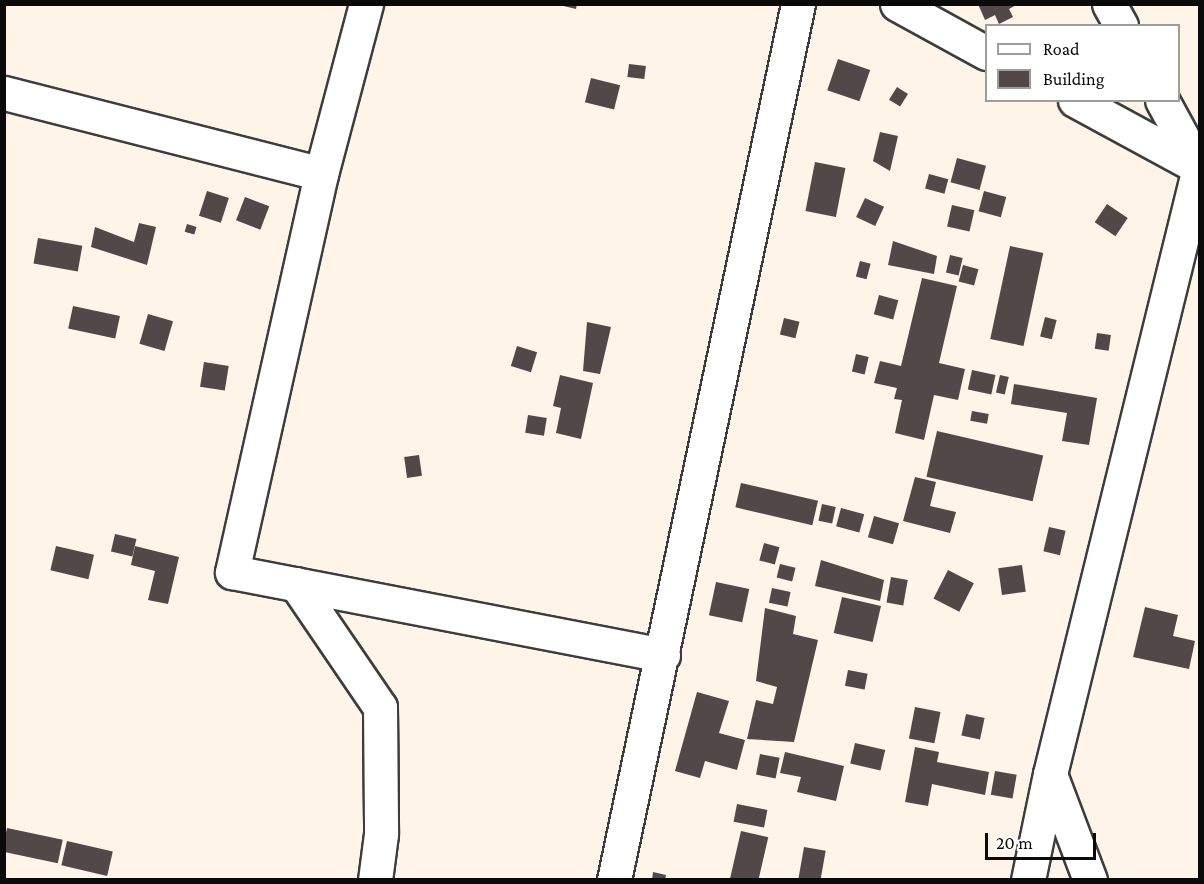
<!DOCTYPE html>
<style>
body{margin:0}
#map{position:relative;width:1204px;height:884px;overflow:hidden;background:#fff4e8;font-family:"Crimson Pro",serif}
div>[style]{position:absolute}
.building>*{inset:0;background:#524847;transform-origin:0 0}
.roads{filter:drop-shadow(2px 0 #3d3d3d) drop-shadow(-2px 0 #3d3d3d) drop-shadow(0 2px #3d3d3d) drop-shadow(0 -2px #3d3d3d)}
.street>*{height:33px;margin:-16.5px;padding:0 16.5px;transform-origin:16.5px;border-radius:16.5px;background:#fff}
span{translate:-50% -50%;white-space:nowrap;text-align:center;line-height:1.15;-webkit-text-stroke:6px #fff;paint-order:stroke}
.frame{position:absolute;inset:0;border:6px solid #0a0a0a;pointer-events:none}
.legend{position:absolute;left:985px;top:24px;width:195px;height:78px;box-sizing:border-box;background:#fff;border:2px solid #9d9d9d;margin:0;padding:8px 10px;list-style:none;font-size:18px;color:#0a0a0a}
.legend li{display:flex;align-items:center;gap:12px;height:30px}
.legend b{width:30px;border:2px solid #9d9d9d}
.scale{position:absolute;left:985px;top:833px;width:111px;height:27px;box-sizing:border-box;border:3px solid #0a0a0a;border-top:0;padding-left:8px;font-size:18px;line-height:21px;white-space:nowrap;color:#0a0a0a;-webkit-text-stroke:4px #fff;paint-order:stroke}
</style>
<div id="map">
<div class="building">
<i style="clip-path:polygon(555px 4px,577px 4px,576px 9px)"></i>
<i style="clip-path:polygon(978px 4px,1018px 4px,1009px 9px,1013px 17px,999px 24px,995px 15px,985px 20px)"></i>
<i style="left:838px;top:59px;width:34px;height:33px;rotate:19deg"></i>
<i style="left:629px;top:64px;width:17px;height:13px;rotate:7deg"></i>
<i style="left:591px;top:78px;width:30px;height:25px;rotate:14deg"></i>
<i style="left:897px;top:87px;width:13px;height:15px;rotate:32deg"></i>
<i style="clip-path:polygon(880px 132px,898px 136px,890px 171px,873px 161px)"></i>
<i style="left:957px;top:158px;width:30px;height:25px;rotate:15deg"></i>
<i style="left:815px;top:162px;width:31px;height:50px;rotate:11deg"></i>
<i style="left:929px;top:174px;width:20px;height:15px;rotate:15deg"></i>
<i style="left:207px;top:191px;width:23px;height:26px;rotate:18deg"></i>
<i style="left:984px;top:191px;width:23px;height:21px;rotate:15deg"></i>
<i style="left:245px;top:197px;width:26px;height:25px;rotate:21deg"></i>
<i style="left:865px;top:198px;width:21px;height:21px;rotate:25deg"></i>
<i style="left:1107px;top:204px;width:25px;height:22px;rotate:34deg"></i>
<i style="left:952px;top:205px;width:23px;height:22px;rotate:13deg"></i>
<i style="clip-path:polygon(139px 223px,156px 227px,147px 265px,91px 247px,95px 227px,134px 242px)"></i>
<i style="left:187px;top:224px;width:10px;height:8px;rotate:17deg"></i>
<i style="left:38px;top:238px;width:45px;height:26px;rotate:10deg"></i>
<i style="clip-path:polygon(893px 241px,937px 256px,934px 274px,888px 265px)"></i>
<i style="left:1010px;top:246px;width:34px;height:95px;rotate:12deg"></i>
<i style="left:950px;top:255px;width:13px;height:18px;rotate:13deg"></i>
<i style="left:860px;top:261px;width:11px;height:16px;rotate:15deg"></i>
<i style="left:963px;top:265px;width:16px;height:17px;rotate:15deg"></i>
<i style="clip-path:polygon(922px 278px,957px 286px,939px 363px,965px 369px,958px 400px,934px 395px,924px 440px,895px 433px,902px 400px,894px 399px,897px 388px,874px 383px,880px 361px,901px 366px)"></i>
<i style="left:879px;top:295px;width:20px;height:20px;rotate:15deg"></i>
<i style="left:73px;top:306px;width:48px;height:23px;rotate:12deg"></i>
<i style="left:148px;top:314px;width:26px;height:31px;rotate:16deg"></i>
<i style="left:1045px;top:317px;width:12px;height:20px;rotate:14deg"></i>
<i style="left:784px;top:318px;width:16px;height:17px;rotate:14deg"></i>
<i style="clip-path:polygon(587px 322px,611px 327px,600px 374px,583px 371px)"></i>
<i style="left:1097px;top:333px;width:14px;height:16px;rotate:8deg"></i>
<i style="left:517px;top:346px;width:21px;height:21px;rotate:17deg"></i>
<i style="left:856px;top:354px;width:13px;height:18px;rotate:13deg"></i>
<i style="left:204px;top:362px;width:25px;height:25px;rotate:9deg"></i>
<i style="left:972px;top:370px;width:24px;height:20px;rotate:12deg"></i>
<i style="clip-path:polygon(560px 375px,593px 383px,581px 439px,556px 433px,561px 408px,553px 406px)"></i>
<i style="left:1000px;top:375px;width:9px;height:18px;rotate:13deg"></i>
<i style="clip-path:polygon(1014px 384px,1097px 398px,1089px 445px,1062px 441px,1067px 413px,1011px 404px)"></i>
<i style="left:972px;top:411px;width:17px;height:10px;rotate:10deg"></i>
<i style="left:528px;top:415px;width:19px;height:18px;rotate:9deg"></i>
<i style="left:937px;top:431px;width:109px;height:47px;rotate:13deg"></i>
<i style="left:419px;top:455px;width:21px;height:15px;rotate:82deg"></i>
<i style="clip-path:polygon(915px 477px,936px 482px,930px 506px,956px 512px,950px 533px,903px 521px)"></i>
<i style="left:741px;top:483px;width:79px;height:25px;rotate:13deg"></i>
<i style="left:822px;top:504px;width:14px;height:17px;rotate:12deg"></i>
<i style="left:841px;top:508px;width:24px;height:19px;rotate:15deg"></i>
<i style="left:874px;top:516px;width:26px;height:22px;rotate:16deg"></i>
<i style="left:1049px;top:527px;width:17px;height:25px;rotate:13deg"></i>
<i style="left:115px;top:534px;width:22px;height:18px;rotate:13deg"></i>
<i style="left:764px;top:543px;width:16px;height:18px;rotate:15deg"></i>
<i style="left:56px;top:546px;width:39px;height:25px;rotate:13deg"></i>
<i style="clip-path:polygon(135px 546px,179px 557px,168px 604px,148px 600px,155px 571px,131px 565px)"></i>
<i style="clip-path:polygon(821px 560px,884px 580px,880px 601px,815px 586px)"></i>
<i style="left:780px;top:564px;width:16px;height:14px;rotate:14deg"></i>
<i style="left:1022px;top:565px;width:27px;height:24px;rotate:82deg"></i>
<i style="left:948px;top:570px;width:29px;height:32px;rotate:27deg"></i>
<i style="left:891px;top:577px;width:17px;height:26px;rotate:10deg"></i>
<i style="left:716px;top:582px;width:34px;height:34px;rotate:12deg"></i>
<i style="left:772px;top:588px;width:19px;height:15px;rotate:12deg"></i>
<i style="left:842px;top:597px;width:40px;height:37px;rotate:13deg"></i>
<i style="clip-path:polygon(1145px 607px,1178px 615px,1173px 636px,1195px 641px,1189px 669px,1133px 657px)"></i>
<i style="clip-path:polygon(765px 608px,796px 616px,793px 634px,818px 640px,794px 742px,747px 739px,756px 700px,773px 704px,777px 687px,756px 681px)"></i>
<i style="left:848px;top:670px;width:20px;height:16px;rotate:11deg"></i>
<i style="clip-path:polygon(697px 692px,729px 701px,719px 733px,745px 740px,737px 770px,705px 761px,700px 778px,675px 771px)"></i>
<i style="left:915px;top:707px;width:26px;height:32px;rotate:11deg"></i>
<i style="left:966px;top:714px;width:19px;height:22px;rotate:12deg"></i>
<i style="left:855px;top:743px;width:31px;height:21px;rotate:13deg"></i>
<i style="clip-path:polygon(915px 747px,939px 752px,937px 762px,989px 772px,985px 795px,932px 784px,928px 806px,905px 802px)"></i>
<i style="clip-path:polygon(785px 752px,844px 766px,836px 801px,797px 792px,801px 777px,780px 773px)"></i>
<i style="left:760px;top:754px;width:20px;height:21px;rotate:11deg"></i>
<i style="left:995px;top:771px;width:22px;height:24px;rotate:10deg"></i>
<i style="left:737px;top:804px;width:31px;height:18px;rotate:11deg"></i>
<i style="left:7px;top:828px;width:57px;height:24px;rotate:12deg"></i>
<i style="left:741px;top:831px;width:28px;height:49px;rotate:13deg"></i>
<i style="left:67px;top:841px;width:47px;height:25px;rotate:13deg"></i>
<i style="left:804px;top:847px;width:22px;height:34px;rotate:10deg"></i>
<i style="clip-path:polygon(653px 872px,666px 875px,665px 880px,652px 880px)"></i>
</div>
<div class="roads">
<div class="street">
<i style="left:366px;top:4px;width:176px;rotate:104.8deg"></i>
<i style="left:321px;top:174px;width:408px;rotate:102.6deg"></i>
<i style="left:232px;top:572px;width:439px;rotate:10.9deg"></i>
<i style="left:897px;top:4px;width:102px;rotate:28.8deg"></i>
<i style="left:1109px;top:4px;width:25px;rotate:61deg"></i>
<i style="left:4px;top:93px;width:327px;rotate:14.3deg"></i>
<i style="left:1075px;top:100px;width:142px;rotate:28.5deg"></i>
<i style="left:296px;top:584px;width:149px;rotate:55.7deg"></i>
<i style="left:380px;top:707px;width:127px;rotate:89.5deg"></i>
<i style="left:381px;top:834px;width:46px;rotate:97.4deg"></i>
<i style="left:614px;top:880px;width:895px;rotate:-78.14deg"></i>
<i style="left:1028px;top:880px;width:108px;rotate:-78.3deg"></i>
<i style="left:1090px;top:880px;width:113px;rotate:-110.7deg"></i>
<i style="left:1050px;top:774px;width:624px;rotate:-76.19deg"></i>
<i style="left:1199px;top:168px;width:77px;rotate:-118.6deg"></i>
</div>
</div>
<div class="frame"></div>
<ul class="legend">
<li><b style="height:8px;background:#fff"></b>Road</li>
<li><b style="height:16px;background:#524847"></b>Building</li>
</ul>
<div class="scale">20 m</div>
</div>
